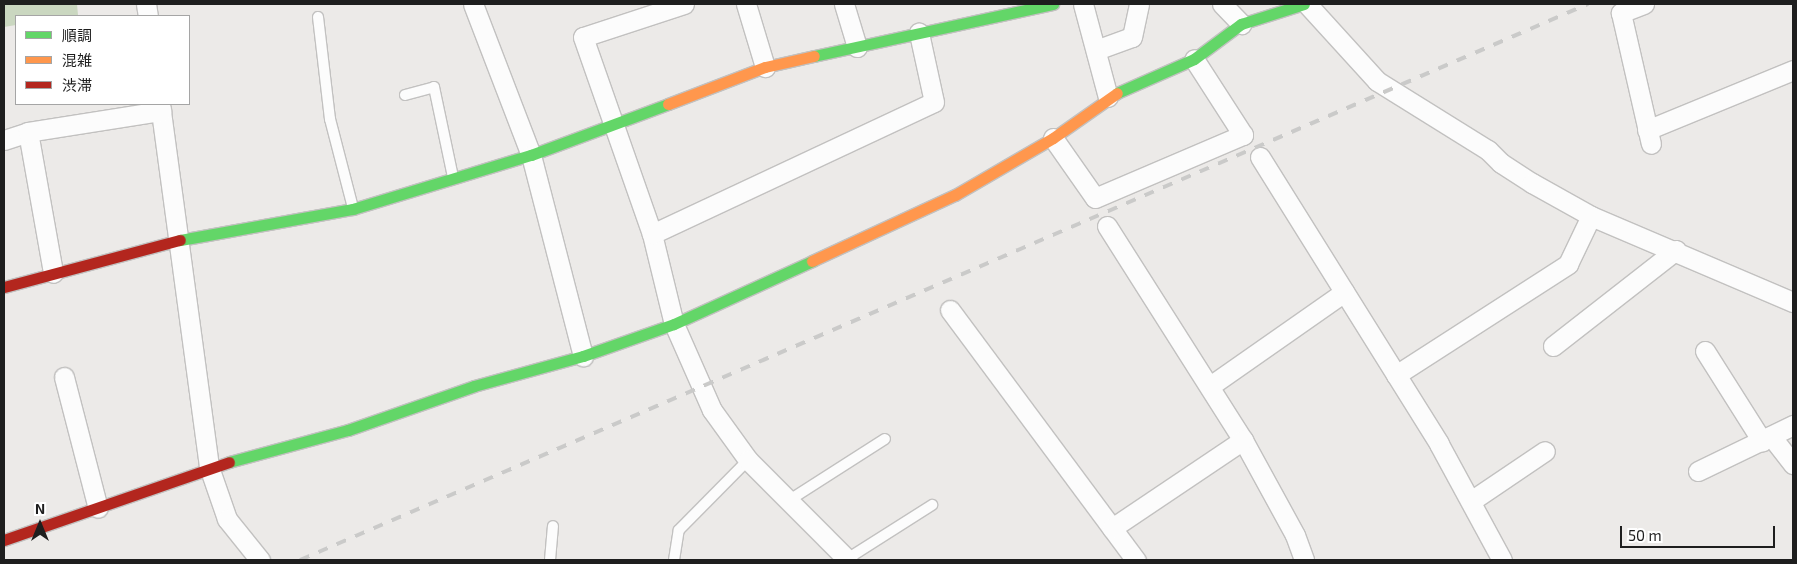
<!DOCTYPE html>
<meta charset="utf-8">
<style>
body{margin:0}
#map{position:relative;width:1797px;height:564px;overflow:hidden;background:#eceae8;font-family:"Exo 2","Noto Sans JP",sans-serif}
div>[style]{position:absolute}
.forest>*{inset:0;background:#cad7c0}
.roads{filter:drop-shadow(1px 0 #c2c1c0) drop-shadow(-1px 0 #c2c1c0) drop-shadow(0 1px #c2c1c0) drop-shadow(0 -1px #c2c1c0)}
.lane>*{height:10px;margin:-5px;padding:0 5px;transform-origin:5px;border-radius:5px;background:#fcfcfc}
.street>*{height:19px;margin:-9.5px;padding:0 9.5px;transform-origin:9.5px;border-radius:9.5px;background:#fcfcfc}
.fast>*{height:11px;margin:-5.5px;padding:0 5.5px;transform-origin:5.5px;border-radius:5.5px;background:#63d668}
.slow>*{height:11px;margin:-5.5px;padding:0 5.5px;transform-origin:5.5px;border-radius:5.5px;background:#ff974d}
.jam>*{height:11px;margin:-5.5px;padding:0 5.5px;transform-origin:5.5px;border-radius:5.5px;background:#b3261e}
.rail>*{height:4px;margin-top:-2px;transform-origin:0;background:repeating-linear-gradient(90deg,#cacac9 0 10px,transparent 0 20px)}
span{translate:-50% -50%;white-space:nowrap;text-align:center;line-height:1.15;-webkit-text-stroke:5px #fff;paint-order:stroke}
.frame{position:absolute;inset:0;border:5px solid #1e1e1e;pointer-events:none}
.legend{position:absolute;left:15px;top:15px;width:175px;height:90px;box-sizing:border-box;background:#fff;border:1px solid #a5a5a5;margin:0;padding:6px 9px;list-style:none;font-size:15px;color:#1e1e1e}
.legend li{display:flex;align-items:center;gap:10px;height:25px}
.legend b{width:25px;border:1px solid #a5a5a5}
.north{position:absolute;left:15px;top:499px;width:50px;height:50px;-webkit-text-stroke:4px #fff;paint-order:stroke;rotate:0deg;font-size:14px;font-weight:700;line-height:20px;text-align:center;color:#1e1e1e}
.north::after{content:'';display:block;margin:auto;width:18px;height:22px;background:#1e1e1e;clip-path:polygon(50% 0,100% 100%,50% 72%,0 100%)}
.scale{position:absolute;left:1620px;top:526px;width:155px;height:22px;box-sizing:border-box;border:2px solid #1e1e1e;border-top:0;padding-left:6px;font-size:15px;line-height:18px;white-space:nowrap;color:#1e1e1e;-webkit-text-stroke:4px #fff;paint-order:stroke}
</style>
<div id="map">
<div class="forest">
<i style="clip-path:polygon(4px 4px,77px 4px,78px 15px,16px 16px,16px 25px,4px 27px)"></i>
</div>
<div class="roads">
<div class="lane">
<i style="left:318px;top:17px;width:103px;rotate:83.3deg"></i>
<i style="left:330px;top:119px;width:92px;rotate:75.5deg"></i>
<i style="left:405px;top:95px;width:30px;rotate:-15deg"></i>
<i style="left:434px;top:87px;width:92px;rotate:78.1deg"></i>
<i style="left:788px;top:501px;width:115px;rotate:-32.6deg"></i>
<i style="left:847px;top:559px;width:101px;rotate:-32.4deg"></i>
<i style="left:550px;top:560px;width:34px;rotate:-85deg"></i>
<i style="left:674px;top:560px;width:30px;rotate:-81deg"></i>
<i style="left:679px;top:530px;width:98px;rotate:-45.4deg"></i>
</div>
<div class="street">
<i style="left:146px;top:4px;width:12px;rotate:81deg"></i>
<i style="left:473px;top:4px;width:162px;rotate:69deg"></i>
<i style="left:531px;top:155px;width:208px;rotate:75.5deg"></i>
<i style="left:684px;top:4px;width:106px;rotate:161.9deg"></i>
<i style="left:583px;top:37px;width:209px;rotate:70.7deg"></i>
<i style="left:652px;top:234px;width:93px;rotate:76.3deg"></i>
<i style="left:674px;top:324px;width:94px;rotate:66.2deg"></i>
<i style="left:712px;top:410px;width:62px;rotate:54.2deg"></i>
<i style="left:748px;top:460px;width:141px;rotate:45deg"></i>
<i style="left:746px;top:4px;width:66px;rotate:73.2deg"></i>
<i style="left:844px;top:4px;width:45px;rotate:73.2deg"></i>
<i style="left:1083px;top:4px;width:96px;rotate:75deg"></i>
<i style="left:1222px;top:4px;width:28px;rotate:46deg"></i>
<i style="left:1307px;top:4px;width:104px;rotate:47.7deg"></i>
<i style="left:1377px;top:81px;width:131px;rotate:31.9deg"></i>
<i style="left:1488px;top:150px;width:18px;rotate:45deg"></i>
<i style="left:1501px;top:163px;width:37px;rotate:33deg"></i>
<i style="left:1532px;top:183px;width:68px;rotate:29.2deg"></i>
<i style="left:1591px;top:216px;width:220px;rotate:23.1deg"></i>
<i style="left:1644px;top:4px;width:25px;rotate:159deg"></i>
<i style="left:1621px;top:13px;width:134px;rotate:77.1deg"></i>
<i style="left:1096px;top:50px;width:38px;rotate:-20deg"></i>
<i style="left:1132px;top:37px;width:34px;rotate:-78deg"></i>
<i style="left:160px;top:104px;width:366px;rotate:82.3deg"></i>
<i style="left:209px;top:467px;width:55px;rotate:70.9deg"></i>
<i style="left:227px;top:519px;width:53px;rotate:51.2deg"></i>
<i style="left:1647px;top:130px;width:158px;rotate:-22.3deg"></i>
<i style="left:28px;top:132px;width:143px;rotate:79.9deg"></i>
<i style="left:1053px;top:138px;width:73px;rotate:55deg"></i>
<i style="left:1095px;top:198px;width:161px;rotate:-23.1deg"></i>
<i style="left:1243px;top:135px;width:90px;rotate:-122.8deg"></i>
<i style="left:4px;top:140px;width:25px;rotate:-18deg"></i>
<i style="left:28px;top:132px;width:135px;rotate:-9deg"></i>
<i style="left:1260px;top:157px;width:338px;rotate:58deg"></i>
<i style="left:1439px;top:444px;width:132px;rotate:61.5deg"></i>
<i style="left:1107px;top:226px;width:254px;rotate:57.6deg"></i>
<i style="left:1243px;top:440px;width:108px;rotate:61.3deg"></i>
<i style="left:1295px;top:535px;width:27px;rotate:70deg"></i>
<i style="left:652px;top:234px;width:311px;rotate:-25.1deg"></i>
<i style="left:934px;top:102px;width:71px;rotate:-102.3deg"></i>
<i style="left:950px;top:310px;width:312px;rotate:53.4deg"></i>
<i style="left:1553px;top:346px;width:156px;rotate:-38deg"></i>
<i style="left:1705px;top:351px;width:107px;rotate:57.7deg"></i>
<i style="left:1396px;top:375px;width:205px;rotate:-32.8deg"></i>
<i style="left:1568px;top:264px;width:53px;rotate:-64.4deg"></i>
<i style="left:64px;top:377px;width:135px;rotate:75.5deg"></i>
<i style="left:1210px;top:386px;width:164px;rotate:-35deg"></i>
<i style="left:1771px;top:436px;width:36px;rotate:52deg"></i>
<i style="left:1698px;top:471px;width:106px;rotate:-25.8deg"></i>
<i style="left:1471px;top:501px;width:89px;rotate:-34deg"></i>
<i style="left:1112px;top:528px;width:158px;rotate:-33.9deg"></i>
</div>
<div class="fast">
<i style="left:814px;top:56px;width:245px;rotate:-12.3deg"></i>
<i style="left:1117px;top:93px;width:84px;rotate:-23.8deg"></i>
<i style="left:1194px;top:59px;width:59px;rotate:-36.7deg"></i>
<i style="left:1241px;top:24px;width:66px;rotate:-17.6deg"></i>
<i style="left:180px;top:240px;width:176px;rotate:-10.2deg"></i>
<i style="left:353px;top:209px;width:186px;rotate:-16.9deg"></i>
<i style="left:531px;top:155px;width:146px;rotate:-20.4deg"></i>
<i style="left:229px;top:462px;width:123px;rotate:-15.1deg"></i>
<i style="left:348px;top:430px;width:133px;rotate:-19.2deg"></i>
<i style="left:474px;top:386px;width:113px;rotate:-15.4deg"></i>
<i style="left:583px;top:356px;width:96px;rotate:-19.4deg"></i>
<i style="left:674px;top:324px;width:152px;rotate:-24.5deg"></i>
</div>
<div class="slow">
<i style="left:668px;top:104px;width:104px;rotate:-20.9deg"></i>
<i style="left:765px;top:67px;width:50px;rotate:-12.7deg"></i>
<i style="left:812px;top:261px;width:157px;rotate:-24.8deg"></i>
<i style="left:955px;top:195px;width:113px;rotate:-30.2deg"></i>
<i style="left:1053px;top:138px;width:78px;rotate:-35.1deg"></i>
</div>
<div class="jam">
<i style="left:4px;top:287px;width:182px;rotate:-15deg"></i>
<i style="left:4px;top:540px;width:238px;rotate:-19.1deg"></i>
</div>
</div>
<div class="rail">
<i style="left:300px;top:560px;width:1403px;rotate:-23.35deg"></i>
</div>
<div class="frame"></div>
<ul class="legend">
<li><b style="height:6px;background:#63d668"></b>順調</li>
<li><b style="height:6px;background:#ff974d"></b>混雑</li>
<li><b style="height:6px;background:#b3261e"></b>渋滞</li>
</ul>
<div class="north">N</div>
<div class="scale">50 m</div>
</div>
